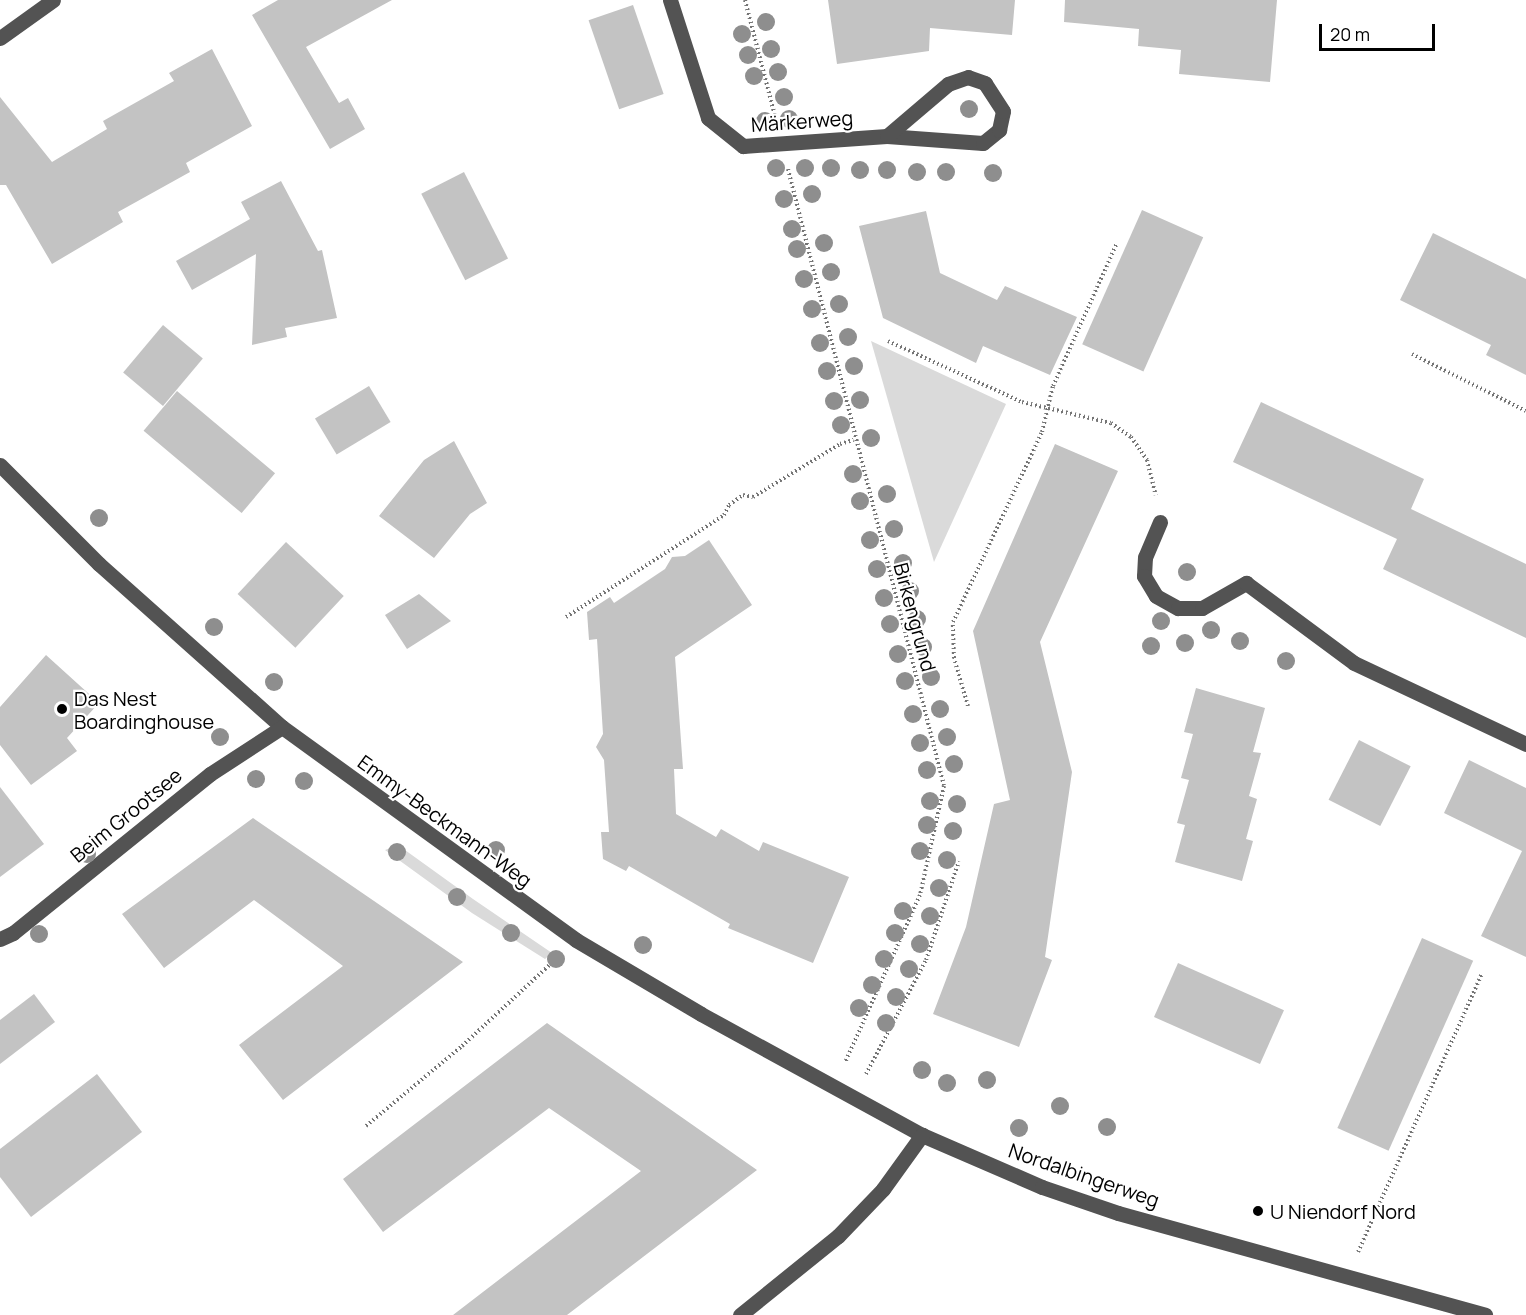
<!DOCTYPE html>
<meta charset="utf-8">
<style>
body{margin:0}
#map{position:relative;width:1526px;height:1315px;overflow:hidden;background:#fff;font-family:Manrope,sans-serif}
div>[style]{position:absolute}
.green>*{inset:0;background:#dadada}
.building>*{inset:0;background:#c3c3c3;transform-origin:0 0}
.path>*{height:4px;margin-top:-2px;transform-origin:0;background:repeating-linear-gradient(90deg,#757575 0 1.5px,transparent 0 4.5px)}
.minor>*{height:15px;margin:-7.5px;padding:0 7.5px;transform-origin:7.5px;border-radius:7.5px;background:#535353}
.trees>*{width:18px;height:18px;margin:-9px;border-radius:50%;background:#8e8e8e}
.dots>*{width:16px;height:16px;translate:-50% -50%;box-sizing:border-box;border:3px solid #fff;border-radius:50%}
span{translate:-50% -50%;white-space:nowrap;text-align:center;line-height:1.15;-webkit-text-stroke:4.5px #fff;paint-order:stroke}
.street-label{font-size:20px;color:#000}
.poi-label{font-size:20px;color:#000}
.left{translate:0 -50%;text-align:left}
.scale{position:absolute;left:1319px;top:24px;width:116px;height:27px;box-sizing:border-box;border:3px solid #000;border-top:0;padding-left:8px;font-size:18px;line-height:21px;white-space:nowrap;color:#000;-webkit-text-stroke:4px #fff;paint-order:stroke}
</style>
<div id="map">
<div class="green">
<i style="clip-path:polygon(871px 341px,1006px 404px,934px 562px)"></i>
<i style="clip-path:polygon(398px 845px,473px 899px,552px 953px,545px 959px,472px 913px,385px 850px)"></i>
</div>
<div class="building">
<i style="clip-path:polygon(278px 0,392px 0,306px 47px,339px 103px,348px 98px,365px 129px,330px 149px,252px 15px)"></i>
<i style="clip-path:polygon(828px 0,1015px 0,1012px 35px,930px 28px,929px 51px,837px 64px)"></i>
<i style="clip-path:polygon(1065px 0,1277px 0,1270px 82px,1179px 74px,1181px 50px,1138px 46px,1139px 29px,1064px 22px)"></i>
<i style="left:633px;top:5px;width:94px;height:47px;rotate:71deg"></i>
<i style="clip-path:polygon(212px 49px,252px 126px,186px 163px,190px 172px,118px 212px,123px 222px,52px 264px,6px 185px,0 185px,0 97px,52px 162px,107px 129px,103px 121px,174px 81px,169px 73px)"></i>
<i style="left:464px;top:172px;width:97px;height:48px;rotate:63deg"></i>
<i style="clip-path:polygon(281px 181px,318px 251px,322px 250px,337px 318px,285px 328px,287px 337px,252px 345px,256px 254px,192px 290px,176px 261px,250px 219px,241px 202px)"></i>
<i style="left:1142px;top:210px;width:67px;height:147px;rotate:24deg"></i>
<i style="clip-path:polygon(926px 211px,940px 273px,997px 300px,1005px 286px,1077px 317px,1050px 375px,983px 346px,976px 363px,883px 318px,859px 226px)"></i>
<i style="clip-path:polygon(1433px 233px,1526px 279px,1526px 375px,1486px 355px,1491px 345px,1400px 300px)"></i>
<i style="left:163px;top:325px;width:52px;height:62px;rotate:40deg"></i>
<i style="left:369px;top:386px;width:42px;height:63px;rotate:59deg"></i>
<i style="left:177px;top:391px;width:128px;height:52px;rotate:40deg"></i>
<i style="clip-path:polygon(1261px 402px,1424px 479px,1411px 509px,1526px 564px,1526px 638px,1383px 569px,1397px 539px,1233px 462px)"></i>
<i style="clip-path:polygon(454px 441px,487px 503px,470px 514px,434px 558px,379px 516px,424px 460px)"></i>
<i style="clip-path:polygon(1055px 444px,1118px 471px,1040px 642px,1072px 772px,1045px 957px,1052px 960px,1019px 1047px,933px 1014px,966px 927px,994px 804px,1010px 800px,973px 631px)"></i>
<i style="clip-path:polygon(709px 540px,752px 605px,675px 657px,683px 769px,674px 769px,676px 814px,716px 837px,721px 829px,759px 851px,763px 842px,849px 877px,813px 963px,728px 928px,730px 924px,629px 866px,626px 871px,603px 859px,601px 832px,609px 832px,604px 760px,596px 747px,603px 734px,597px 639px,589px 640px,587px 612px,610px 597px,614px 603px,665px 569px,672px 557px,685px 556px)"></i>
<i style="left:286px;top:542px;width:79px;height:71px;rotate:43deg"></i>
<i style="clip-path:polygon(419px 594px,451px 621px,407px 649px,385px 615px)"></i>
<i style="clip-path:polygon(46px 655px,99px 703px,67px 738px,77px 751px,31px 785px,0 745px,0 707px)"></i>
<i style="clip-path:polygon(1196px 688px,1265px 708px,1253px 752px,1261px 753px,1249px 796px,1257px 799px,1246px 839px,1253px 841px,1242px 881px,1175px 862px,1185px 825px,1177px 823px,1189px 780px,1181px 778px,1193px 734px,1184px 732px)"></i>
<i style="left:1359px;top:740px;width:58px;height:67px;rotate:27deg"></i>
<i style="clip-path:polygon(1469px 760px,1526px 788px,1526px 957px,1481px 936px,1522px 851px,1444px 813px)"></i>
<i style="clip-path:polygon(0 787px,44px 844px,0 877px)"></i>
<i style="clip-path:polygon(253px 818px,463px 962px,283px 1100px,239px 1045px,343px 966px,254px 900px,164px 968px,122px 914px)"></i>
<i style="left:1422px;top:938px;width:56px;height:208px;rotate:24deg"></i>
<i style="left:1178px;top:963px;width:116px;height:59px;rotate:24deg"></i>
<i style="clip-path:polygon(34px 994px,55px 1022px,0 1064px,0 1020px)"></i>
<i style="clip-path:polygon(547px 1023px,757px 1170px,567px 1315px,453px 1315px,641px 1171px,549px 1108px,383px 1232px,343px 1179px)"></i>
<i style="clip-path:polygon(97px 1074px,142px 1132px,31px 1217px,0 1177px,0 1149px)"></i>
</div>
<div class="path">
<i style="left:745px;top:0;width:120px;rotate:75.5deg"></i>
<i style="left:788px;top:169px;width:636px;rotate:75.81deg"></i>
<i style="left:944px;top:786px;width:112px;rotate:102.4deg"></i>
<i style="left:920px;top:895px;width:184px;rotate:114.1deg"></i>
<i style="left:888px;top:341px;width:147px;rotate:24.5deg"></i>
<i style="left:1022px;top:402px;width:91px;rotate:13.3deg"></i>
<i style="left:1111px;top:423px;width:24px;rotate:35deg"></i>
<i style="left:1131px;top:437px;width:28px;rotate:55deg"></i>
<i style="left:1147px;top:460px;width:36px;rotate:76deg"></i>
<i style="left:1412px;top:354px;width:127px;rotate:26.6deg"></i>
<i style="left:566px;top:617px;width:188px;rotate:-32.8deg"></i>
<i style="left:724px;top:515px;width:11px;rotate:-63deg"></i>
<i style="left:729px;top:505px;width:17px;rotate:-36deg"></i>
<i style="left:743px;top:495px;width:10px;rotate:11deg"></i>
<i style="left:753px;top:497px;width:102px;rotate:-31.3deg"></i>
<i style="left:840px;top:444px;width:14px;rotate:-17deg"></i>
<i style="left:968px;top:706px;width:50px;rotate:-106.3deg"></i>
<i style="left:954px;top:658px;width:36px;rotate:-92deg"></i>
<i style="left:953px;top:622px;width:210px;rotate:-64.9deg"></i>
<i style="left:1042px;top:432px;width:47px;rotate:-76.6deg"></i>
<i style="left:1053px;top:386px;width:157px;rotate:-65.9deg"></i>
<i style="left:866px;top:1074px;width:129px;rotate:-62.2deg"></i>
<i style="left:926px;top:960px;width:104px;rotate:-71.6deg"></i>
<i style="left:366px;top:1126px;width:125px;rotate:-39.8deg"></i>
<i style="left:462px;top:1046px;width:128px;rotate:-42.8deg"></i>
<i style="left:1358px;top:1252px;width:305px;rotate:-66deg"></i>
</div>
<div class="minor">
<i style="left:670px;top:0;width:124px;rotate:72.1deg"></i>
<i style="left:708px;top:118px;width:45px;rotate:38.7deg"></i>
<i style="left:743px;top:146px;width:144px;rotate:-4deg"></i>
<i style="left:887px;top:136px;width:96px;rotate:4.2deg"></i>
<i style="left:983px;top:143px;width:21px;rotate:-39deg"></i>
<i style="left:999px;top:130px;width:19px;rotate:-78deg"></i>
<i style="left:1003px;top:111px;width:33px;rotate:-123deg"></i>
<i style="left:985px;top:83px;width:18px;rotate:-161deg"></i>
<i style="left:968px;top:77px;width:21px;rotate:161deg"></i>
<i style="left:948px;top:84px;width:80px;rotate:139.6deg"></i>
<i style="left:0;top:38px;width:65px;rotate:-35.6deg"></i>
<i style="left:0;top:465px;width:140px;rotate:45deg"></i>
<i style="left:99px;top:564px;width:245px;rotate:41.7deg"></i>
<i style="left:282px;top:727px;width:363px;rotate:35.9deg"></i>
<i style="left:576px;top:940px;width:145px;rotate:30.6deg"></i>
<i style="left:701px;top:1014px;width:252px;rotate:28.7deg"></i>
<i style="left:922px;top:1135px;width:131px;rotate:23.4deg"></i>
<i style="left:1042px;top:1187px;width:80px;rotate:18.9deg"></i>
<i style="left:1118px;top:1213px;width:381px;rotate:15.5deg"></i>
<i style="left:1160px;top:522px;width:38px;rotate:113deg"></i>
<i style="left:1145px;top:557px;width:19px;rotate:93deg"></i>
<i style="left:1144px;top:576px;width:23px;rotate:59deg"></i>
<i style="left:1156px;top:596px;width:25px;rotate:29deg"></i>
<i style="left:1178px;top:608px;width:24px"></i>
<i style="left:1202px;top:608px;width:51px;rotate:-29.6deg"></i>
<i style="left:1246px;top:583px;width:134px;rotate:36.5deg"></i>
<i style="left:1354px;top:663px;width:190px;rotate:25.2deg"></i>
<i style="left:0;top:939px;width:14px;rotate:-25deg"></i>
<i style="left:13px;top:933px;width:253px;rotate:-38.9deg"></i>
<i style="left:210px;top:774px;width:86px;rotate:-33.1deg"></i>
<i style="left:740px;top:1315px;width:126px;rotate:-38.9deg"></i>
<i style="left:838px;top:1236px;width:65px;rotate:-46.2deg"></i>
<i style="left:883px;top:1189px;width:67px;rotate:-54.2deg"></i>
</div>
<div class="trees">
<i style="left:766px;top:22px"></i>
<i style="left:742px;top:34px"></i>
<i style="left:771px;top:49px"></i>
<i style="left:748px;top:55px"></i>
<i style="left:778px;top:72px"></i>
<i style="left:754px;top:76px"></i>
<i style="left:784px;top:97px"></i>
<i style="left:969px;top:109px"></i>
<i style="left:789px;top:119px"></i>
<i style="left:765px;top:121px"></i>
<i style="left:776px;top:168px"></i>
<i style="left:805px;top:168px"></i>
<i style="left:831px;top:168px"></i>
<i style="left:860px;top:170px"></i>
<i style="left:887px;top:170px"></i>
<i style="left:917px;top:172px"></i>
<i style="left:946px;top:172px"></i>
<i style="left:993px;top:173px"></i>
<i style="left:812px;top:194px"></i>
<i style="left:784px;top:199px"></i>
<i style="left:792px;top:229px"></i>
<i style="left:824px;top:243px"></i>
<i style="left:797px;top:249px"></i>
<i style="left:831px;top:272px"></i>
<i style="left:804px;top:279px"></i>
<i style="left:839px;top:304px"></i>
<i style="left:812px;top:309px"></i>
<i style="left:848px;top:337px"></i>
<i style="left:820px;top:343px"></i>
<i style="left:854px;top:366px"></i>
<i style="left:827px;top:371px"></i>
<i style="left:860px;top:400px"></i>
<i style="left:834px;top:401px"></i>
<i style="left:841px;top:425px"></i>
<i style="left:871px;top:438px"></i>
<i style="left:853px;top:474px"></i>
<i style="left:887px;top:494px"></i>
<i style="left:860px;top:501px"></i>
<i style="left:99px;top:518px"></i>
<i style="left:894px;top:529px"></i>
<i style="left:870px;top:540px"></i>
<i style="left:903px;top:563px"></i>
<i style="left:877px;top:569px"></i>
<i style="left:1187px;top:572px"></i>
<i style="left:910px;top:591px"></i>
<i style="left:884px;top:598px"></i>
<i style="left:917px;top:619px"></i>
<i style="left:1161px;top:621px"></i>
<i style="left:890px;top:624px"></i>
<i style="left:214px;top:627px"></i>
<i style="left:1211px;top:630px"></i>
<i style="left:1240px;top:641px"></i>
<i style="left:1185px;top:643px"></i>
<i style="left:1151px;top:646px"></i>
<i style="left:923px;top:647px"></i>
<i style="left:898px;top:654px"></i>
<i style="left:1286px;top:661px"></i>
<i style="left:931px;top:677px"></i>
<i style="left:905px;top:681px"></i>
<i style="left:274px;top:682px"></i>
<i style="left:940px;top:709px"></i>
<i style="left:913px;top:714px"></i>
<i style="left:220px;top:737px"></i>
<i style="left:947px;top:737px"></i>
<i style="left:920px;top:743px"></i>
<i style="left:954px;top:764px"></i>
<i style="left:927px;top:770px"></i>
<i style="left:256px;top:779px"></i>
<i style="left:304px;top:781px"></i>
<i style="left:930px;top:801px"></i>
<i style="left:957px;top:804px"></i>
<i style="left:927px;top:825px"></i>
<i style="left:953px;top:831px"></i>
<i style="left:496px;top:850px"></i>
<i style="left:920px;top:851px"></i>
<i style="left:397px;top:852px"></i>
<i style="left:87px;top:854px"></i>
<i style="left:947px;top:860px"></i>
<i style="left:939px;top:888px"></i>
<i style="left:457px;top:897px"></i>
<i style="left:903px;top:911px"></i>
<i style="left:930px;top:916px"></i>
<i style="left:511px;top:933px"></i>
<i style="left:895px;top:933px"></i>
<i style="left:39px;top:934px"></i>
<i style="left:920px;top:944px"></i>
<i style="left:643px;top:945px"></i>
<i style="left:556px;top:959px"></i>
<i style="left:884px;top:959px"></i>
<i style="left:909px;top:969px"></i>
<i style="left:872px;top:985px"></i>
<i style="left:896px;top:997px"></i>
<i style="left:859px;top:1008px"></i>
<i style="left:886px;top:1023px"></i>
<i style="left:922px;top:1070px"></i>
<i style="left:987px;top:1080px"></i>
<i style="left:947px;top:1083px"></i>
<i style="left:1060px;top:1106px"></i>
<i style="left:1107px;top:1127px"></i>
<i style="left:1019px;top:1128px"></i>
</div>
<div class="dots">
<i style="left:62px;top:709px;background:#000"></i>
<i style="left:1258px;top:1211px;background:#000"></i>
</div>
<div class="street-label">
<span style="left:802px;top:121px;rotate:-4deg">Märkerweg</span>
<span style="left:915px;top:617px;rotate:75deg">Birkengrund</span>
<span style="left:126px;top:815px;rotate:-39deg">Beim Grootsee</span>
<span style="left:445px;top:821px;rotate:36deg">Emmy-Beckmann-Weg</span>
<span style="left:1084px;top:1175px;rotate:19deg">Nordalbingerweg</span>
</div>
<div class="poi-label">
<span class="left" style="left:74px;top:710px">Das Nest<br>Boardinghouse</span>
<span class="left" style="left:1270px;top:1211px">U Niendorf Nord</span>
</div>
<div class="scale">20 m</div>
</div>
